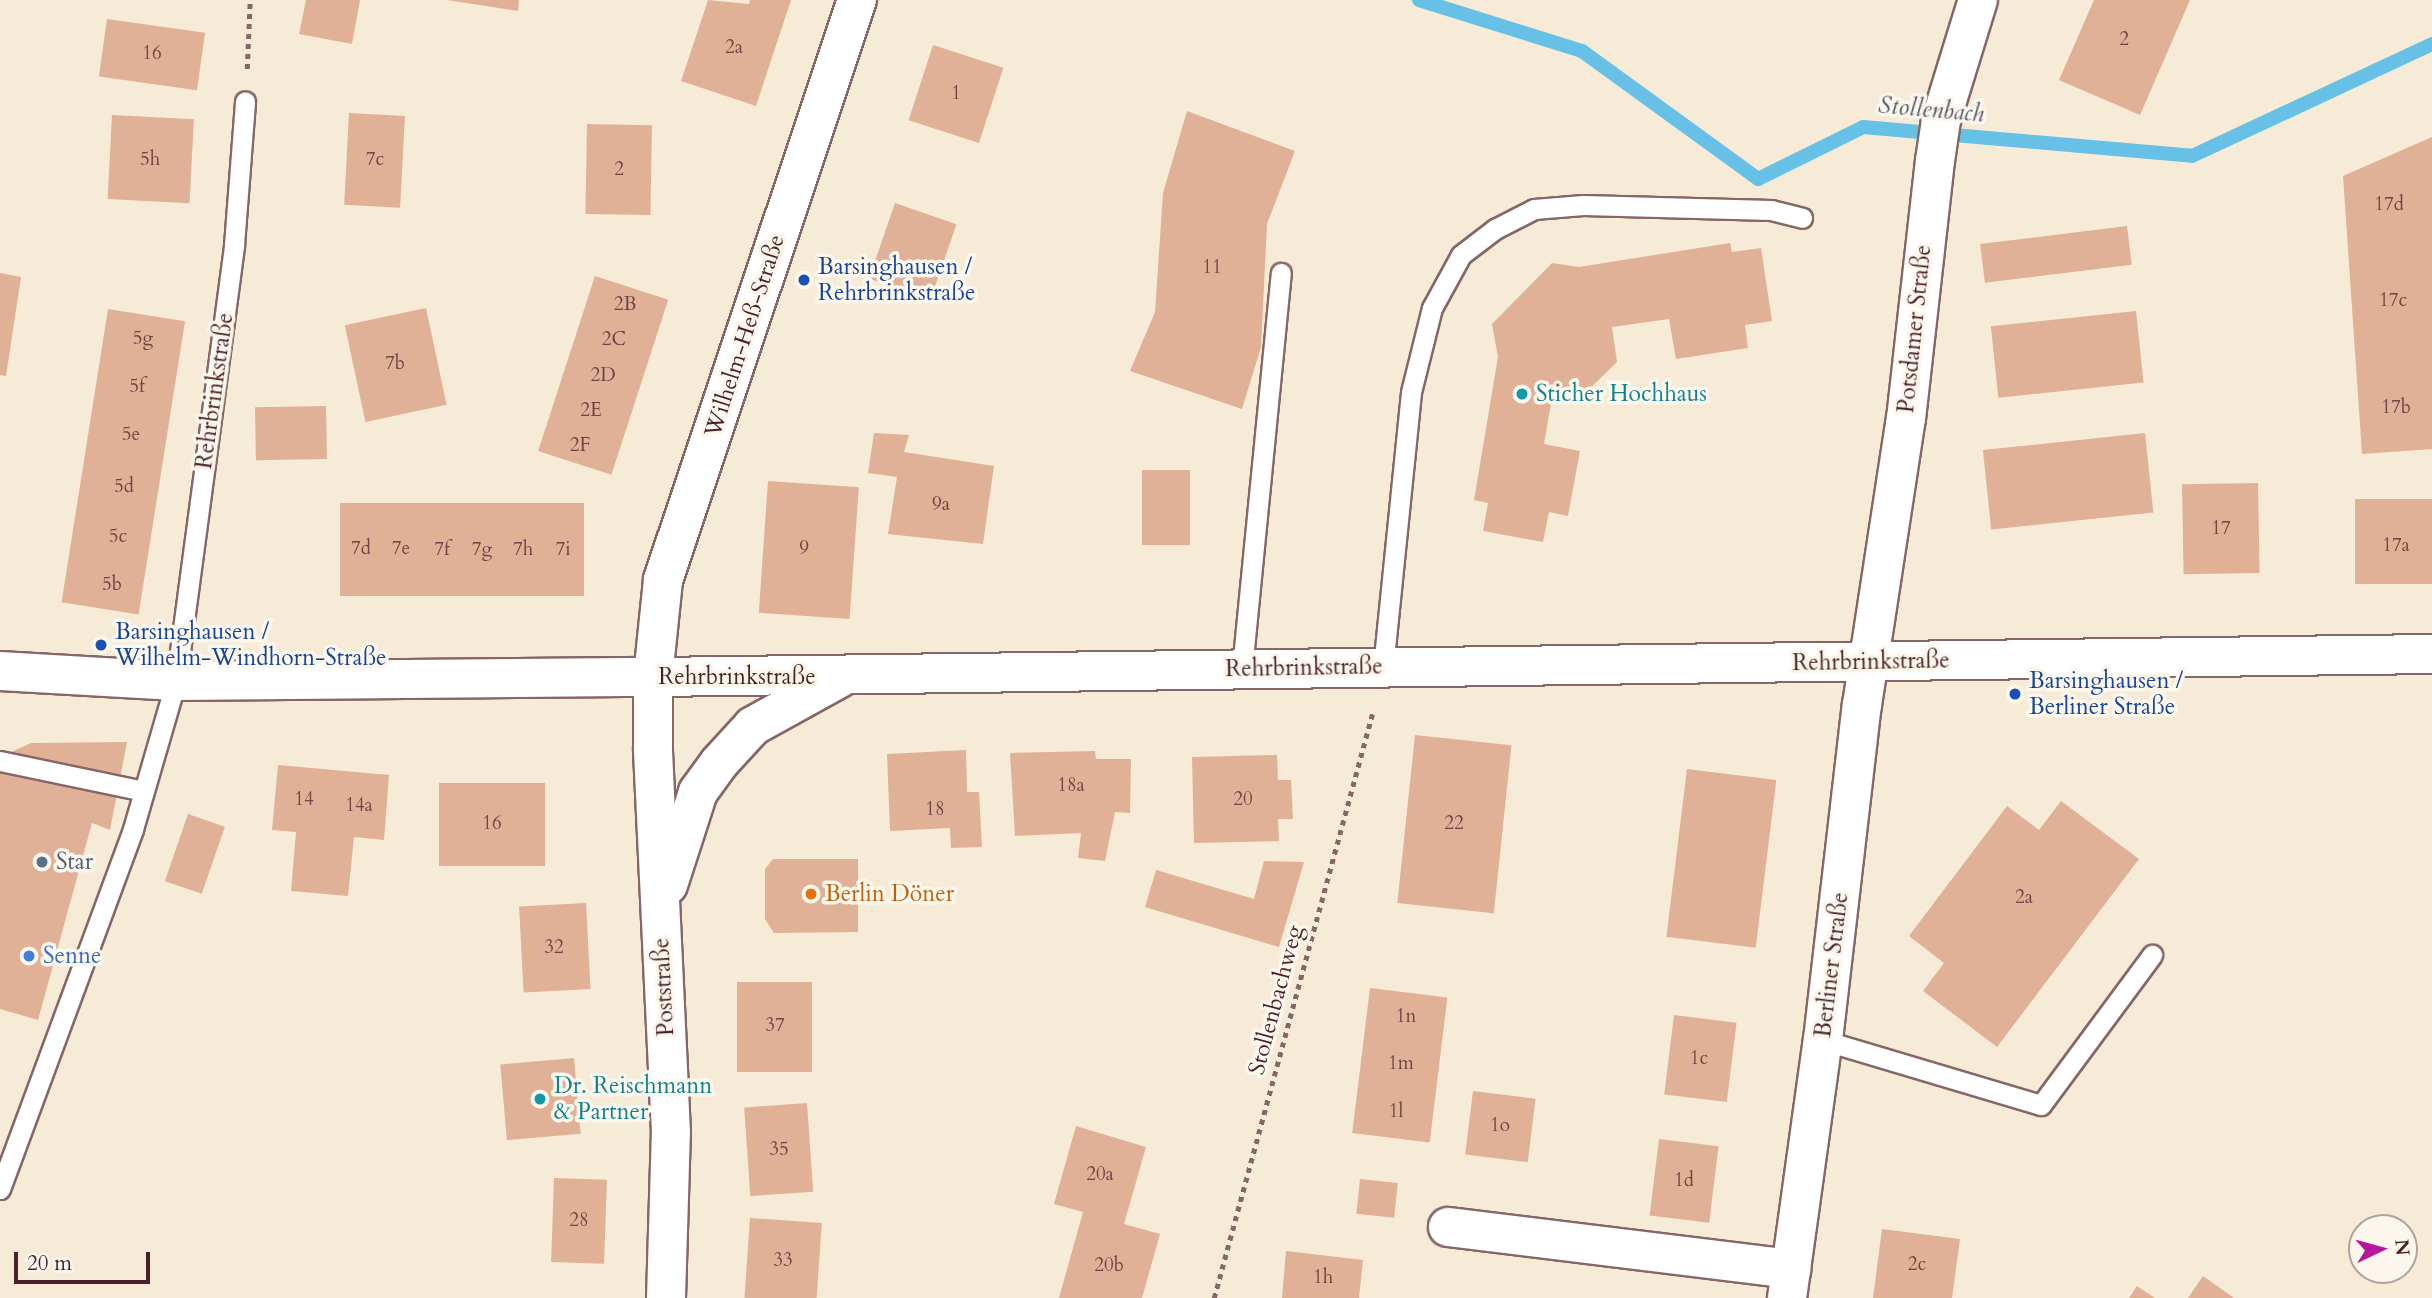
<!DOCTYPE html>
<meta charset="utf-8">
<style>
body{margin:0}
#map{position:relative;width:2432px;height:1298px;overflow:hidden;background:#f6ebd6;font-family:Cardo,serif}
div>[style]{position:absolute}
.stream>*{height:14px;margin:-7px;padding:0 7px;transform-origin:7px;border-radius:7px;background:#67c0e5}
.building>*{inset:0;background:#e1b197;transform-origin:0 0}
.path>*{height:4.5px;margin-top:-2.25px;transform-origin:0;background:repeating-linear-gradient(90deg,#866667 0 5px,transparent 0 10px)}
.roads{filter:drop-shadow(2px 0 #866667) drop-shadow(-2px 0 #866667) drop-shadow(0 2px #866667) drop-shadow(0 -2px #866667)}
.lane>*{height:19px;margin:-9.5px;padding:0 9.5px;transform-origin:9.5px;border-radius:9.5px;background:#fff}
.street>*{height:38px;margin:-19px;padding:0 19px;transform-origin:19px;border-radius:19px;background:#fff}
.secondary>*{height:38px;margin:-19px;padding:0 19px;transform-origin:19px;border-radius:19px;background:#fff}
.dots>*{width:19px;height:19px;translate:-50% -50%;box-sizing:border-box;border:4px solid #fbf7ec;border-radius:50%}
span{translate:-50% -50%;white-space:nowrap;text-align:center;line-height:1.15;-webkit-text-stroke:7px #fbf7ec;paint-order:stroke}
.number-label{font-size:19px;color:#704446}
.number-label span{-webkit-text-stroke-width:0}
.transit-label{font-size:23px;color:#164399}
.left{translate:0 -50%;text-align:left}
.street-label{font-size:23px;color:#4a1f2b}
.culture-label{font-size:23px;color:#0d838f}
.service-label{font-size:23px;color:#4e5e75}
.food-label{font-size:23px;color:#c56008}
.shop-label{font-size:23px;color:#366cbe}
.water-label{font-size:24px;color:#54576c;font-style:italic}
.north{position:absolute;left:2348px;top:1214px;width:70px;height:70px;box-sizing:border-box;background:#fbf7ec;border:2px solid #b4a19f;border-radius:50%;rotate:85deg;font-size:19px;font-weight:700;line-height:28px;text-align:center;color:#4a1f2b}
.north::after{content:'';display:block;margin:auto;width:24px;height:32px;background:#b5179e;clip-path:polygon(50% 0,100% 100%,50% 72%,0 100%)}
.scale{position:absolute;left:14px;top:1252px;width:136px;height:32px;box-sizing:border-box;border:4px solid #4a1f2b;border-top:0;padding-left:9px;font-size:21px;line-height:24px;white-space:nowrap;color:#4a1f2b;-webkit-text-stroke:5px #fbf7ec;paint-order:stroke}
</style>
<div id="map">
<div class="stream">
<i style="left:1419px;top:0;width:171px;rotate:17.4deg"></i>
<i style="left:1582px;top:51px;width:218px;rotate:36deg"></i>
<i style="left:1758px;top:179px;width:117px;rotate:-26.3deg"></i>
<i style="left:1863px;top:127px;width:330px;rotate:5deg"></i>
<i style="left:2192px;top:156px;width:265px;rotate:-25deg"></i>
</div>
<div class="building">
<i style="clip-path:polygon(306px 0,360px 0,352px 44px,299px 34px)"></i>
<i style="clip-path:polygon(447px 0,519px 0,518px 11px)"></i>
<i style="clip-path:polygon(708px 0,749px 4px,750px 0,791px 0,756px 106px,681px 81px)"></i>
<i style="clip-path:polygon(2094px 0,2190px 0,2140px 115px,2059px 80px)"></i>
<i style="left:107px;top:19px;width:99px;height:58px;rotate:8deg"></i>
<i style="left:933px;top:45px;width:74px;height:79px;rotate:18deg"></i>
<i style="clip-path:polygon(1187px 111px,1295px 151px,1267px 224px,1261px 347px,1242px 409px,1130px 371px,1155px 312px,1163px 193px)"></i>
<i style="left:349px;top:113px;width:56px;height:92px;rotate:3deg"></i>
<i style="left:112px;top:115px;width:82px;height:84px;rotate:3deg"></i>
<i style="left:587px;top:124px;width:65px;height:90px;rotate:1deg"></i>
<i style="clip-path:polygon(2432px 137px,2432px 449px,2362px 454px,2343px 176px)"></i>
<i style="left:895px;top:203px;width:65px;height:80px;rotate:19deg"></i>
<i style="left:2127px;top:226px;width:39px;height:148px;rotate:83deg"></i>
<i style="clip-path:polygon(1730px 243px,1732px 252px,1761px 248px,1772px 321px,1745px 325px,1748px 348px,1676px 359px,1669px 319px,1612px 327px,1617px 362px,1581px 397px,1553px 392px,1544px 444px,1580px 451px,1568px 516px,1549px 512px,1543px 542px,1483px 531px,1488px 503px,1474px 500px,1498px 357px,1492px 324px,1552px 263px,1579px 267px)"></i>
<i style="clip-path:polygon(0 273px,21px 277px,6px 376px,0 375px)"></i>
<i style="left:595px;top:276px;width:77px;height:184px;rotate:18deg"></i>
<i style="left:426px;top:308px;width:99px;height:83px;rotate:78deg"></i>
<i style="left:108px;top:309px;width:78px;height:297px;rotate:9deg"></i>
<i style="left:2136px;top:311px;width:72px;height:146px;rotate:84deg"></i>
<i style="left:326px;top:406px;width:53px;height:71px;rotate:89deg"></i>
<i style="clip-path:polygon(874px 433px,909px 435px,904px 452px,994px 466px,983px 544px,888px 534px,897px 477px,868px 473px)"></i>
<i style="left:2145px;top:433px;width:80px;height:163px;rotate:84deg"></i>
<i style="left:1142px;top:470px;width:48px;height:75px"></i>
<i style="left:768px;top:481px;width:91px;height:132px;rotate:4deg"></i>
<i style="left:2258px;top:483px;width:90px;height:76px;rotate:89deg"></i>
<i style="left:2432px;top:499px;width:85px;height:77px;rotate:90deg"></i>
<i style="left:340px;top:503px;width:244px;height:93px"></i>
<i style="left:1415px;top:735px;width:97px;height:169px;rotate:6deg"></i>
<i style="clip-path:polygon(127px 742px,110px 830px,92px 823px,38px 1020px,0 1009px,0 757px,31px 743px)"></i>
<i style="clip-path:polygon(966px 750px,967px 792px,979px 792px,982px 847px,951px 848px,950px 828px,890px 831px,887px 754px)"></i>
<i style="clip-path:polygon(1095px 751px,1096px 759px,1131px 759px,1130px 813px,1115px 812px,1105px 861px,1078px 858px,1081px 833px,1015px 836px,1010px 753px)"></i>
<i style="clip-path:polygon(1277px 755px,1278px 780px,1291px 780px,1293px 819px,1278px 819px,1279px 841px,1194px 843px,1192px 757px)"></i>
<i style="clip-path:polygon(278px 765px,389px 775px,384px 840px,354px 837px,348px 896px,291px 891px,296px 832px,272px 830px)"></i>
<i style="left:1687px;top:769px;width:90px;height:169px;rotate:7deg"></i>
<i style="left:439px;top:783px;width:106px;height:83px"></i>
<i style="clip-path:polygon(2061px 801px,2139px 859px,1997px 1047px,1923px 991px,1944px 963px,1909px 936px,2007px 806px,2039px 830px)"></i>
<i style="left:188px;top:814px;width:39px;height:71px;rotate:19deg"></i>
<i style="clip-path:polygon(773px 859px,858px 859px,858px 932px,774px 933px,765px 919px,765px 869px)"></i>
<i style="clip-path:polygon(1264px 861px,1304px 862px,1279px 947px,1145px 907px,1156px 870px,1254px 899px)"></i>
<i style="left:586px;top:903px;width:86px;height:67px;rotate:87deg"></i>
<i style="left:737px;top:982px;width:75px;height:90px"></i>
<i style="left:1370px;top:988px;width:78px;height:146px;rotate:7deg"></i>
<i style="left:1674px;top:1015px;width:63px;height:80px;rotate:7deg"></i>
<i style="left:574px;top:1058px;width:76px;height:74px;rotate:85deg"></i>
<i style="left:1473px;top:1091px;width:63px;height:64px;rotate:7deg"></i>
<i style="left:807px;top:1103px;width:89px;height:63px;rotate:86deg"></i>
<i style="clip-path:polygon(1076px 1126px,1146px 1147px,1124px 1224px,1160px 1234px,1142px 1298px,1059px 1298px,1083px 1212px,1054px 1204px)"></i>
<i style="left:1659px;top:1139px;width:60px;height:77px;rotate:7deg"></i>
<i style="left:554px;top:1178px;width:53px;height:84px;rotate:2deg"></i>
<i style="left:1360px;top:1179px;width:38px;height:35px;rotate:6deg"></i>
<i style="left:750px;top:1218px;width:72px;height:80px;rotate:4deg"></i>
<i style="clip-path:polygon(1882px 1229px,1960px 1239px,1952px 1298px,1873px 1298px)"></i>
<i style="clip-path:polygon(1286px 1251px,1363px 1260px,1359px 1298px,1282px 1298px)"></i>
<i style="clip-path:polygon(2203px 1276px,2234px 1298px,2188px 1298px)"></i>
<i style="clip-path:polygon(2137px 1286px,2155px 1298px,2129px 1298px)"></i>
</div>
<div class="path">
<i style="left:247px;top:69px;width:69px;rotate:-87.5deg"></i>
<i style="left:1214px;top:1298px;width:608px;rotate:-74.84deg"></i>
</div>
<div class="roads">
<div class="lane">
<i style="left:1383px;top:668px;width:277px;rotate:-84.2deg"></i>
<i style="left:1411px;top:392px;width:87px;rotate:-76deg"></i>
<i style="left:1432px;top:308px;width:60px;rotate:-61.3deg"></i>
<i style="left:1461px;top:255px;width:43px;rotate:-37.4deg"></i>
<i style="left:1495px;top:229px;width:44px;rotate:-27.1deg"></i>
<i style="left:1534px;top:209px;width:49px;rotate:-4.7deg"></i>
<i style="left:1583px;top:205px;width:188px;rotate:1.5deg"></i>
<i style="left:1771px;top:210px;width:32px;rotate:14deg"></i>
<i style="left:1242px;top:669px;width:398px;rotate:-84.4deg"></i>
<i style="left:0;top:761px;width:147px;rotate:11.8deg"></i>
<i style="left:1823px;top:1040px;width:227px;rotate:16.6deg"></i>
<i style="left:2041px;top:1105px;width:187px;rotate:-53.5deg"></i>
<i style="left:0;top:1189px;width:384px;rotate:-69.7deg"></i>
<i style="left:133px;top:829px;width:154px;rotate:-73.8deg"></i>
<i style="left:176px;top:681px;width:440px;rotate:-82.4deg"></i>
<i style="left:234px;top:245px;width:144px;rotate:-85.6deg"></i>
</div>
<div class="street">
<i style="left:0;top:671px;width:176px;rotate:3.3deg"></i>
<i style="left:176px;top:681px;width:477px;rotate:-0.5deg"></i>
<i style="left:1448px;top:1227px;width:346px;rotate:7deg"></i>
<i style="left:1787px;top:1298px;width:260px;rotate:-82.1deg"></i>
<i style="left:1823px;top:1040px;width:337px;rotate:-83.4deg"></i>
<i style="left:1862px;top:705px;width:289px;rotate:-81.3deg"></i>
<i style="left:1906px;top:419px;width:260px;rotate:-83.6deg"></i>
<i style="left:1935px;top:161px;width:41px;rotate:-81.7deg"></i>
<i style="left:1941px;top:120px;width:126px;rotate:-72.9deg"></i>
</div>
<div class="secondary">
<i style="left:653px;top:677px;width:1779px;rotate:-0.74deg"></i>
<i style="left:668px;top:885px;width:98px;rotate:-72.1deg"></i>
<i style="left:698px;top:792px;width:36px;rotate:-54deg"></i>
<i style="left:719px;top:763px;width:50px;rotate:-47.4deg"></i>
<i style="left:753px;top:726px;width:99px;rotate:-28.9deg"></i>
<i style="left:666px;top:1298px;width:165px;rotate:-88.3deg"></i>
<i style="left:671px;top:1133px;width:385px;rotate:-92.7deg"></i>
<i style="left:653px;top:748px;width:71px;rotate:-90deg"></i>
<i style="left:653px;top:677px;width:98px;rotate:-84.1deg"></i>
<i style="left:663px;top:580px;width:612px;rotate:-71.51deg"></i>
</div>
</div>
<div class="dots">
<i style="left:804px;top:280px;background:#1a4fb4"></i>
<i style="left:1522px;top:394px;background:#0f9aa8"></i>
<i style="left:101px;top:645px;background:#1a4fb4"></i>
<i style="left:2015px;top:694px;background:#1a4fb4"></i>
<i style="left:42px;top:862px;background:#5c6f8a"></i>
<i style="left:811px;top:894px;background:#e8710a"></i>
<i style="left:29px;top:956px;background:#3f7fe0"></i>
<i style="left:540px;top:1099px;background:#0f9aa8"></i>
</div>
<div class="number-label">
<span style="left:2124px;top:40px">2</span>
<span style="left:734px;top:48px">2a</span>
<span style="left:152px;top:54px">16</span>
<span style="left:956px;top:94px">1</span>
<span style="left:150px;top:160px">5h</span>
<span style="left:375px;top:160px">7c</span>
<span style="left:619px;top:170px">2</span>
<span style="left:2389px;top:205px">17d</span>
<span style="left:1212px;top:268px">11</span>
<span style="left:2393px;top:301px">17c</span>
<span style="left:625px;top:305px">2B</span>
<span style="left:143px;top:339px">5g</span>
<span style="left:614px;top:340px">2C</span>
<span style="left:395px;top:364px">7b</span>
<span style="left:603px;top:376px">2D</span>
<span style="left:137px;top:387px">5f</span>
<span style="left:2396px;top:408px">17b</span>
<span style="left:591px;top:411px">2E</span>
<span style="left:131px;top:435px">5e</span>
<span style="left:580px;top:446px">2F</span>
<span style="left:124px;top:487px">5d</span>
<span style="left:941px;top:505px">9a</span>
<span style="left:2221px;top:529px">17</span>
<span style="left:118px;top:537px">5c</span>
<span style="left:2396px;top:546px">17a</span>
<span style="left:361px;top:549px">7d</span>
<span style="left:401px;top:549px">7e</span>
<span style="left:804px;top:549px">9</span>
<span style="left:442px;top:550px">7f</span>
<span style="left:482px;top:550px">7g</span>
<span style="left:523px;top:550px">7h</span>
<span style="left:563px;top:550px">7i</span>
<span style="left:112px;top:585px">5b</span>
<span style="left:1071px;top:786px">18a</span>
<span style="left:304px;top:800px">14</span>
<span style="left:1243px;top:800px">20</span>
<span style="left:359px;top:806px">14a</span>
<span style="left:935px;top:810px">18</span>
<span style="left:492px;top:824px">16</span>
<span style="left:1454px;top:824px">22</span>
<span style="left:2024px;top:898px">2a</span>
<span style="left:554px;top:948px">32</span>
<span style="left:1406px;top:1017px">1n</span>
<span style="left:775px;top:1026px">37</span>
<span style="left:1699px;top:1059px">1c</span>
<span style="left:1401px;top:1064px">1m</span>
<span style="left:1396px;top:1112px">1l</span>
<span style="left:1500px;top:1126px">1o</span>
<span style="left:779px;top:1150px">35</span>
<span style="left:1100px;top:1175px">20a</span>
<span style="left:1684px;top:1181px">1d</span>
<span style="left:579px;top:1221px">28</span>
<span style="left:783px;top:1261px">33</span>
<span style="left:1917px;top:1265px">2c</span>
<span style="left:1109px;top:1266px">20b</span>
<span style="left:1323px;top:1278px">1h</span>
</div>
<div class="transit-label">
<span class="left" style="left:818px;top:280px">Barsinghausen /<br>Rehrbrinkstraße</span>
<span class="left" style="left:115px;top:645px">Barsinghausen /<br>Wilhelm-Windhorn-Straße</span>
<span class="left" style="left:2029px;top:694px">Barsinghausen /<br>Berliner Straße</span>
</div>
<div class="street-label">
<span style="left:1915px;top:329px;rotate:-84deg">Potsdamer Straße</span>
<span style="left:745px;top:336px;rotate:-72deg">Wilhelm-Heß-Straße</span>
<span style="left:215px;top:391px;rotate:-82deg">Rehrbrinkstraße</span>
<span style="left:1871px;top:662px;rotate:-1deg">Rehrbrinkstraße</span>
<span style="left:1304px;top:668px;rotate:-1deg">Rehrbrinkstraße</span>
<span style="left:737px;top:677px">Rehrbrinkstraße</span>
<span style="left:1832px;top:965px;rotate:-83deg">Berliner Straße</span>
<span style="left:664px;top:987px;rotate:-93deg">Poststraße</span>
<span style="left:1276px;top:1000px;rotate:-75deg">Stollenbachweg</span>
</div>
<div class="culture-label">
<span class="left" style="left:1536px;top:394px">Sticher Hochhaus</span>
<span class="left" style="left:554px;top:1099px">Dr. Reischmann<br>&amp; Partner</span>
</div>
<div class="service-label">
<span class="left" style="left:56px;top:862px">Star</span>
</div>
<div class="food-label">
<span class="left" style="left:825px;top:894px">Berlin Döner</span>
</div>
<div class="shop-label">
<span class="left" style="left:43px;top:956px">Senne</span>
</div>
<div class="water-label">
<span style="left:1931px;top:110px;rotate:5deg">Stollenbach</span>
</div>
<div class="north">N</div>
<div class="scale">20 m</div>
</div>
